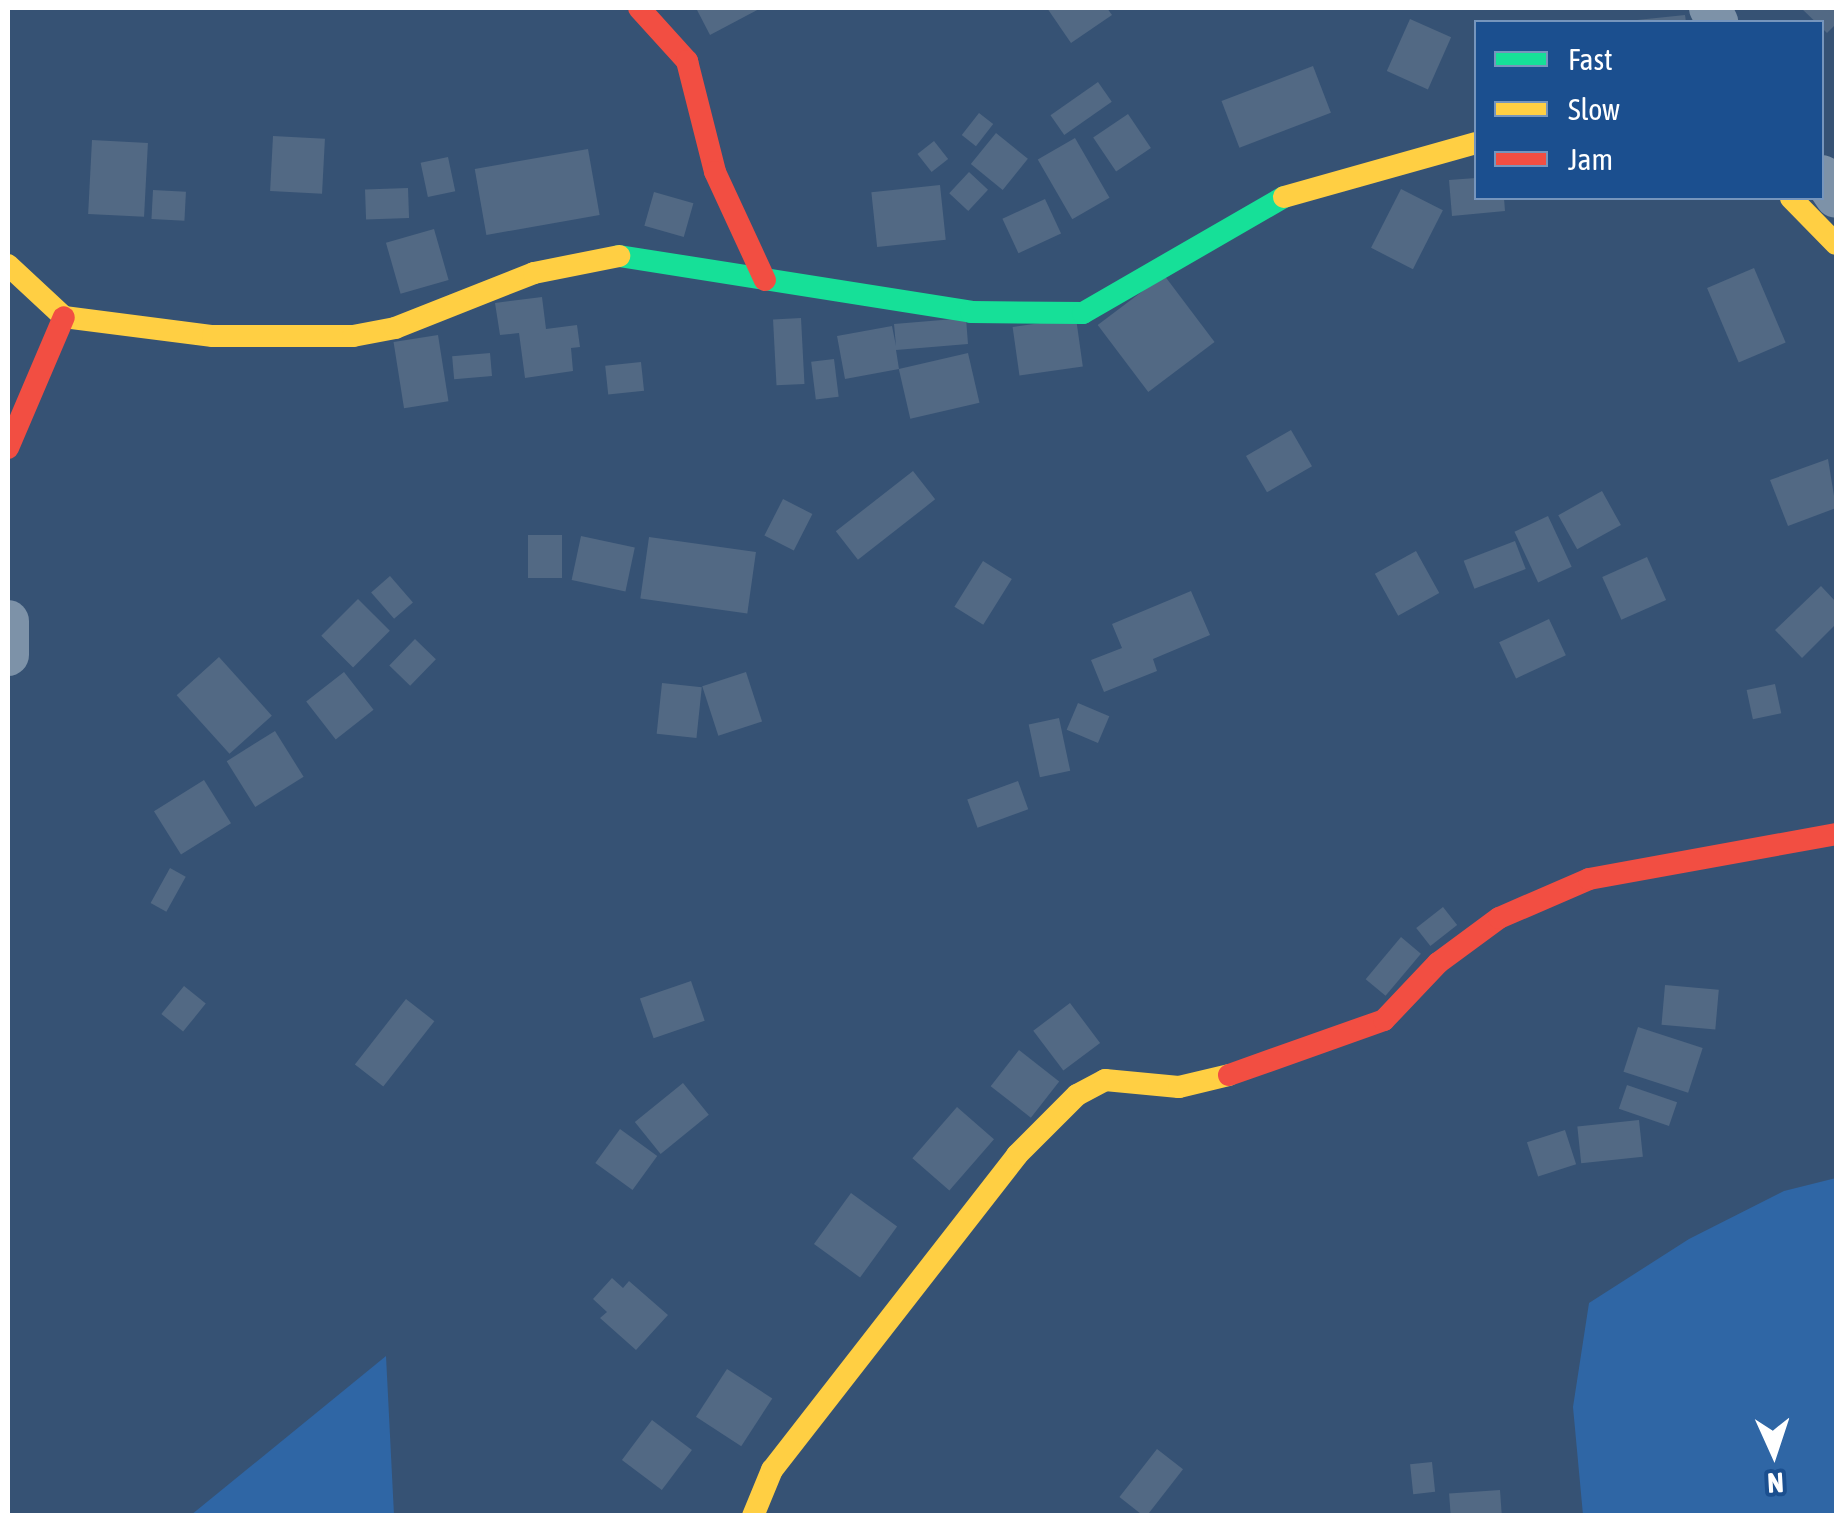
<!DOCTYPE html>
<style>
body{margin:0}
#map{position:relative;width:1844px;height:1523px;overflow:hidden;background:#365274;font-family:"Asap Condensed",sans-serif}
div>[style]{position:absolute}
.green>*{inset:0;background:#2f66a5}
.building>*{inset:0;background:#526984;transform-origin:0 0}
.street>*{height:42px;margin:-21px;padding:0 21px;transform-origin:21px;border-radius:21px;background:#7d92a8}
.fast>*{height:22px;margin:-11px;padding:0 11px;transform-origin:11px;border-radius:11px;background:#16e098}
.slow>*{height:22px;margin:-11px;padding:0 11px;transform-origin:11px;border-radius:11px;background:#ffcf43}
.jam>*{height:22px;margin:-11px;padding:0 11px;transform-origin:11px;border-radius:11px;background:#f24e42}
span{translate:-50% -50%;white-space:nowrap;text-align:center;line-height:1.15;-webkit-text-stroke:8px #1b4f8f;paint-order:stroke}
.frame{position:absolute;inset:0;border:10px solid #fff;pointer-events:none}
.legend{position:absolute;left:1474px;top:20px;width:350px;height:180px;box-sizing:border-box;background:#1b4f8f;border:2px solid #7695bc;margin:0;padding:12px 18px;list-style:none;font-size:30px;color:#fff}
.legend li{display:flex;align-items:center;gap:20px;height:50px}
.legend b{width:50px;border:2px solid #7695bc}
.north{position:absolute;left:1724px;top:1403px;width:100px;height:100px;-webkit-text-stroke:8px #1b4f8f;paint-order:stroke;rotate:177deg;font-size:28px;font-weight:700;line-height:40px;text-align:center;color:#fff}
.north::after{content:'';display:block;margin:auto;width:35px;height:45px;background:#fff;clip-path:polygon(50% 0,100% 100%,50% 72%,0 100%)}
</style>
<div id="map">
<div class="green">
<i style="clip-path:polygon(1836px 1178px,1836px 1515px,1583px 1515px,1573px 1407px,1589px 1303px,1689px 1239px,1784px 1191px)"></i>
<i style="clip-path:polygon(386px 1356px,394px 1515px,191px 1515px)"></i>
</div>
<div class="building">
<i style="clip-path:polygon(696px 8px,761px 8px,710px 35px)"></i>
<i style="clip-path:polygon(1047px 8px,1107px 8px,1112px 15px,1071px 43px)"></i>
<i style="clip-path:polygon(1801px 8px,1836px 8px,1836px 24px,1827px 33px)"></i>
<i style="clip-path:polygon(1685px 15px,1686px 22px,1637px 22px,1637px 20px)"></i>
<i style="left:1410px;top:19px;width:45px;height:57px;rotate:24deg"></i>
<i style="left:1313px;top:66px;width:50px;height:98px;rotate:69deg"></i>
<i style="left:1098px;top:82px;width:24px;height:58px;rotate:55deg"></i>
<i style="left:979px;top:113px;width:18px;height:28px;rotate:38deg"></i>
<i style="left:1128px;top:114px;width:41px;height:42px;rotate:56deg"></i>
<i style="left:996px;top:133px;width:41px;height:40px;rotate:39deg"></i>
<i style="left:273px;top:136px;width:52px;height:55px;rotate:3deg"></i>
<i style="left:1075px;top:138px;width:69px;height:43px;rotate:60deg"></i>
<i style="left:92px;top:140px;width:56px;height:74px;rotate:3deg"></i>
<i style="left:934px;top:141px;width:23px;height:21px;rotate:52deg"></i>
<i style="left:588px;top:149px;width:67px;height:115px;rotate:80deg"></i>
<i style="left:448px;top:157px;width:35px;height:28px;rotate:78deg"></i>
<i style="left:969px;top:172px;width:26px;height:29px;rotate:43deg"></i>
<i style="clip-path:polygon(1476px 178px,1476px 198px,1504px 198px,1505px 211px,1452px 216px,1449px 180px)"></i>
<i style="left:940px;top:185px;width:55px;height:69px;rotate:84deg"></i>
<i style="left:408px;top:188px;width:30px;height:43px;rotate:88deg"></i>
<i style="left:1401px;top:189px;width:47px;height:66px;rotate:27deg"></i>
<i style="left:153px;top:190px;width:33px;height:29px;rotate:3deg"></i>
<i style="left:654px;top:192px;width:41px;height:35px;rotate:16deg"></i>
<i style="left:1045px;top:199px;width:38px;height:47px;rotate:65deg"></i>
<i style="left:434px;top:229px;width:53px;height:50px;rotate:74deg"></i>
<i style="left:1754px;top:268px;width:81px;height:51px;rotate:67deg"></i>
<i style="left:1164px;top:275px;width:84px;height:83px;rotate:53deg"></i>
<i style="clip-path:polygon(542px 297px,546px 329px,577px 325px,580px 347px,571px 348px,573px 371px,525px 378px,519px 333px,500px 335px,495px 303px)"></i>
<i style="left:801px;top:318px;width:66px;height:28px;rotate:87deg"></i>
<i style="clip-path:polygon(966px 318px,968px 344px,896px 350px,899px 369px,845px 379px,837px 336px,892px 326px,896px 346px,894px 324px)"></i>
<i style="left:1076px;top:318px;width:49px;height:64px;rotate:82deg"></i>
<i style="left:438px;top:335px;width:67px;height:45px;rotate:81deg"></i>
<i style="left:490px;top:353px;width:23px;height:38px;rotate:85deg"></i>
<i style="left:968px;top:353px;width:51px;height:71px;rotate:77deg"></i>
<i style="left:834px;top:359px;width:38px;height:23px;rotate:83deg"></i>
<i style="left:641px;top:362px;width:29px;height:36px;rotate:84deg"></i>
<i style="left:1291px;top:430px;width:42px;height:52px;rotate:60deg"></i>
<i style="clip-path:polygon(1828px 459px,1836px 508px,1788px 526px,1770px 480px)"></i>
<i style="left:913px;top:471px;width:36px;height:98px;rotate:52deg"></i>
<i style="left:1602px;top:491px;width:39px;height:50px;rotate:61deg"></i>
<i style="left:783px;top:499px;width:33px;height:41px;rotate:27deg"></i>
<i style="left:1548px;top:516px;width:56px;height:37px;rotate:65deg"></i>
<i style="left:528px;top:535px;width:34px;height:43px"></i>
<i style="left:581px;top:536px;width:55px;height:45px;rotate:12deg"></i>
<i style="left:649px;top:537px;width:108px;height:62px;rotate:8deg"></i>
<i style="left:1515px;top:541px;width:30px;height:55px;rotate:69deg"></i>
<i style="left:1416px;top:551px;width:48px;height:47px;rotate:61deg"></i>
<i style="left:1647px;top:557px;width:47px;height:49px;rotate:66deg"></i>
<i style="left:983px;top:561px;width:34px;height:54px;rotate:32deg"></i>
<i style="left:390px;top:576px;width:35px;height:25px;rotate:49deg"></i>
<i style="clip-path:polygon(1821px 586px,1836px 602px,1836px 624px,1802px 658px,1775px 630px)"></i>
<i style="clip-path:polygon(1191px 591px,1210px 635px,1153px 659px,1157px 671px,1104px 692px,1091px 660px,1122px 648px,1112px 624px)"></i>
<i style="left:358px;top:599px;width:45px;height:52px;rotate:45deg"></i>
<i style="left:1549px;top:619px;width:40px;height:55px;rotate:65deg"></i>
<i style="left:415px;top:639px;width:29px;height:37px;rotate:44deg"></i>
<i style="left:219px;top:657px;width:79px;height:57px;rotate:48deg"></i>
<i style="left:344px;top:672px;width:48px;height:48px;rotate:52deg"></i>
<i style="left:746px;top:672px;width:52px;height:46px;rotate:72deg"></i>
<i style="left:662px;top:683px;width:40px;height:51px;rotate:6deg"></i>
<i style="left:1775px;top:684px;width:30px;height:29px;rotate:78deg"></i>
<i style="left:1078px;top:703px;width:34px;height:29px;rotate:23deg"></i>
<i style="left:1059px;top:718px;width:54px;height:31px;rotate:78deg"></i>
<i style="left:275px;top:731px;width:54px;height:57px;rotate:58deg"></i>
<i style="left:204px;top:780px;width:51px;height:59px;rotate:58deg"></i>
<i style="left:1018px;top:781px;width:30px;height:54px;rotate:70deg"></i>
<i style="left:170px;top:868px;width:18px;height:40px;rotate:29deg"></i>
<i style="left:1443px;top:907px;width:23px;height:34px;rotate:52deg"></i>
<i style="left:1401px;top:937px;width:26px;height:55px;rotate:40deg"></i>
<i style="left:691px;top:981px;width:42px;height:54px;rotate:71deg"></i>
<i style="left:1665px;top:985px;width:54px;height:40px;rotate:5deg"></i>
<i style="left:184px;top:986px;width:28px;height:36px;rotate:39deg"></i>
<i style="left:406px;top:999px;width:36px;height:83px;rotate:38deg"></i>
<i style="left:1070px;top:1003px;width:50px;height:46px;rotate:53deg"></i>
<i style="left:1638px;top:1027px;width:68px;height:47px;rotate:18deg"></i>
<i style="left:1019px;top:1050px;width:51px;height:46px;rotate:38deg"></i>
<i style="left:683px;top:1083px;width:41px;height:62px;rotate:51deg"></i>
<i style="left:1627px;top:1085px;width:53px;height:25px;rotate:19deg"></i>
<i style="left:957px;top:1107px;width:49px;height:68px;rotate:41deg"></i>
<i style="left:1639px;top:1120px;width:37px;height:62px;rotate:84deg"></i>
<i style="left:620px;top:1129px;width:46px;height:42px;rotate:36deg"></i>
<i style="left:1565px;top:1130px;width:36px;height:40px;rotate:72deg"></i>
<i style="left:851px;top:1193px;width:57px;height:63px;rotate:36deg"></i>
<i style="clip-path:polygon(612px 1278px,623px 1288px,629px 1281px,668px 1315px,636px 1350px,600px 1318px,607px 1312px,593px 1299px)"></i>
<i style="left:727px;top:1369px;width:54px;height:57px;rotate:33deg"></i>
<i style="left:652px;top:1420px;width:50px;height:50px;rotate:37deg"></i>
<i style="left:1157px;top:1449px;width:33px;height:61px;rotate:38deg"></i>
<i style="left:1432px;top:1462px;width:30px;height:22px;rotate:84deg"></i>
<i style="left:1500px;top:1490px;width:26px;height:51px;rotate:86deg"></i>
</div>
<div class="street">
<i style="left:1710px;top:8px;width:16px;rotate:63deg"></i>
<i style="left:1822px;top:176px;width:25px;rotate:56deg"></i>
<i style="left:8px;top:621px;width:34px;rotate:90deg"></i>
</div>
<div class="fast">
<i style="left:619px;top:256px;width:356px;rotate:9deg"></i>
<i style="left:971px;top:312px;width:112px;rotate:0.5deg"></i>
<i style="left:1083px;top:313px;width:232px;rotate:-30deg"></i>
</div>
<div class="slow">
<i style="left:1284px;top:197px;width:199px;rotate:-15.7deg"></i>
<i style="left:1791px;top:198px;width:64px;rotate:45.6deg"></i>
<i style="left:8px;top:265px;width:76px;rotate:42.9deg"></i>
<i style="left:64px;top:317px;width:150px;rotate:7.3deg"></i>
<i style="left:213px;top:336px;width:140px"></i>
<i style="left:353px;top:336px;width:43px;rotate:-10.8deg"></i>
<i style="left:395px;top:328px;width:149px;rotate:-21.6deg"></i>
<i style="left:534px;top:273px;width:87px;rotate:-11.3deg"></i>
<i style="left:753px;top:1516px;width:50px;rotate:-67.6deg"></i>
<i style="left:772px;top:1470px;width:399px;rotate:-52.1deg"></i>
<i style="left:1017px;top:1155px;width:85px;rotate:-45deg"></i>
<i style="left:1077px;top:1095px;width:32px;rotate:-28deg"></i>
<i style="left:1105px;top:1080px;width:74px;rotate:5.4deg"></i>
<i style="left:1179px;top:1087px;width:51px;rotate:-13.5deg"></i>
</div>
<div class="jam">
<i style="left:639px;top:8px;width:72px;rotate:47.8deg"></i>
<i style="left:687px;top:61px;width:114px;rotate:75.8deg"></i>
<i style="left:715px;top:172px;width:119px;rotate:65.2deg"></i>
<i style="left:8px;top:448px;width:142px;rotate:-66.9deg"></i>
<i style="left:1229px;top:1075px;width:164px;rotate:-19.5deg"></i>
<i style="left:1384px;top:1020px;width:79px;rotate:-46.5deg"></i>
<i style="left:1438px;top:963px;width:76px;rotate:-36.4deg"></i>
<i style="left:1499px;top:918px;width:98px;rotate:-23.4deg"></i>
<i style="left:1589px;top:879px;width:251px;rotate:-10.3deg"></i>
</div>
<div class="frame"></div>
<ul class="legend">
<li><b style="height:12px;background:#16e098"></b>Fast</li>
<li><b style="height:12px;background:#ffcf43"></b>Slow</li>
<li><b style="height:12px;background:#f24e42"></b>Jam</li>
</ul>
<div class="north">N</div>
</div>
